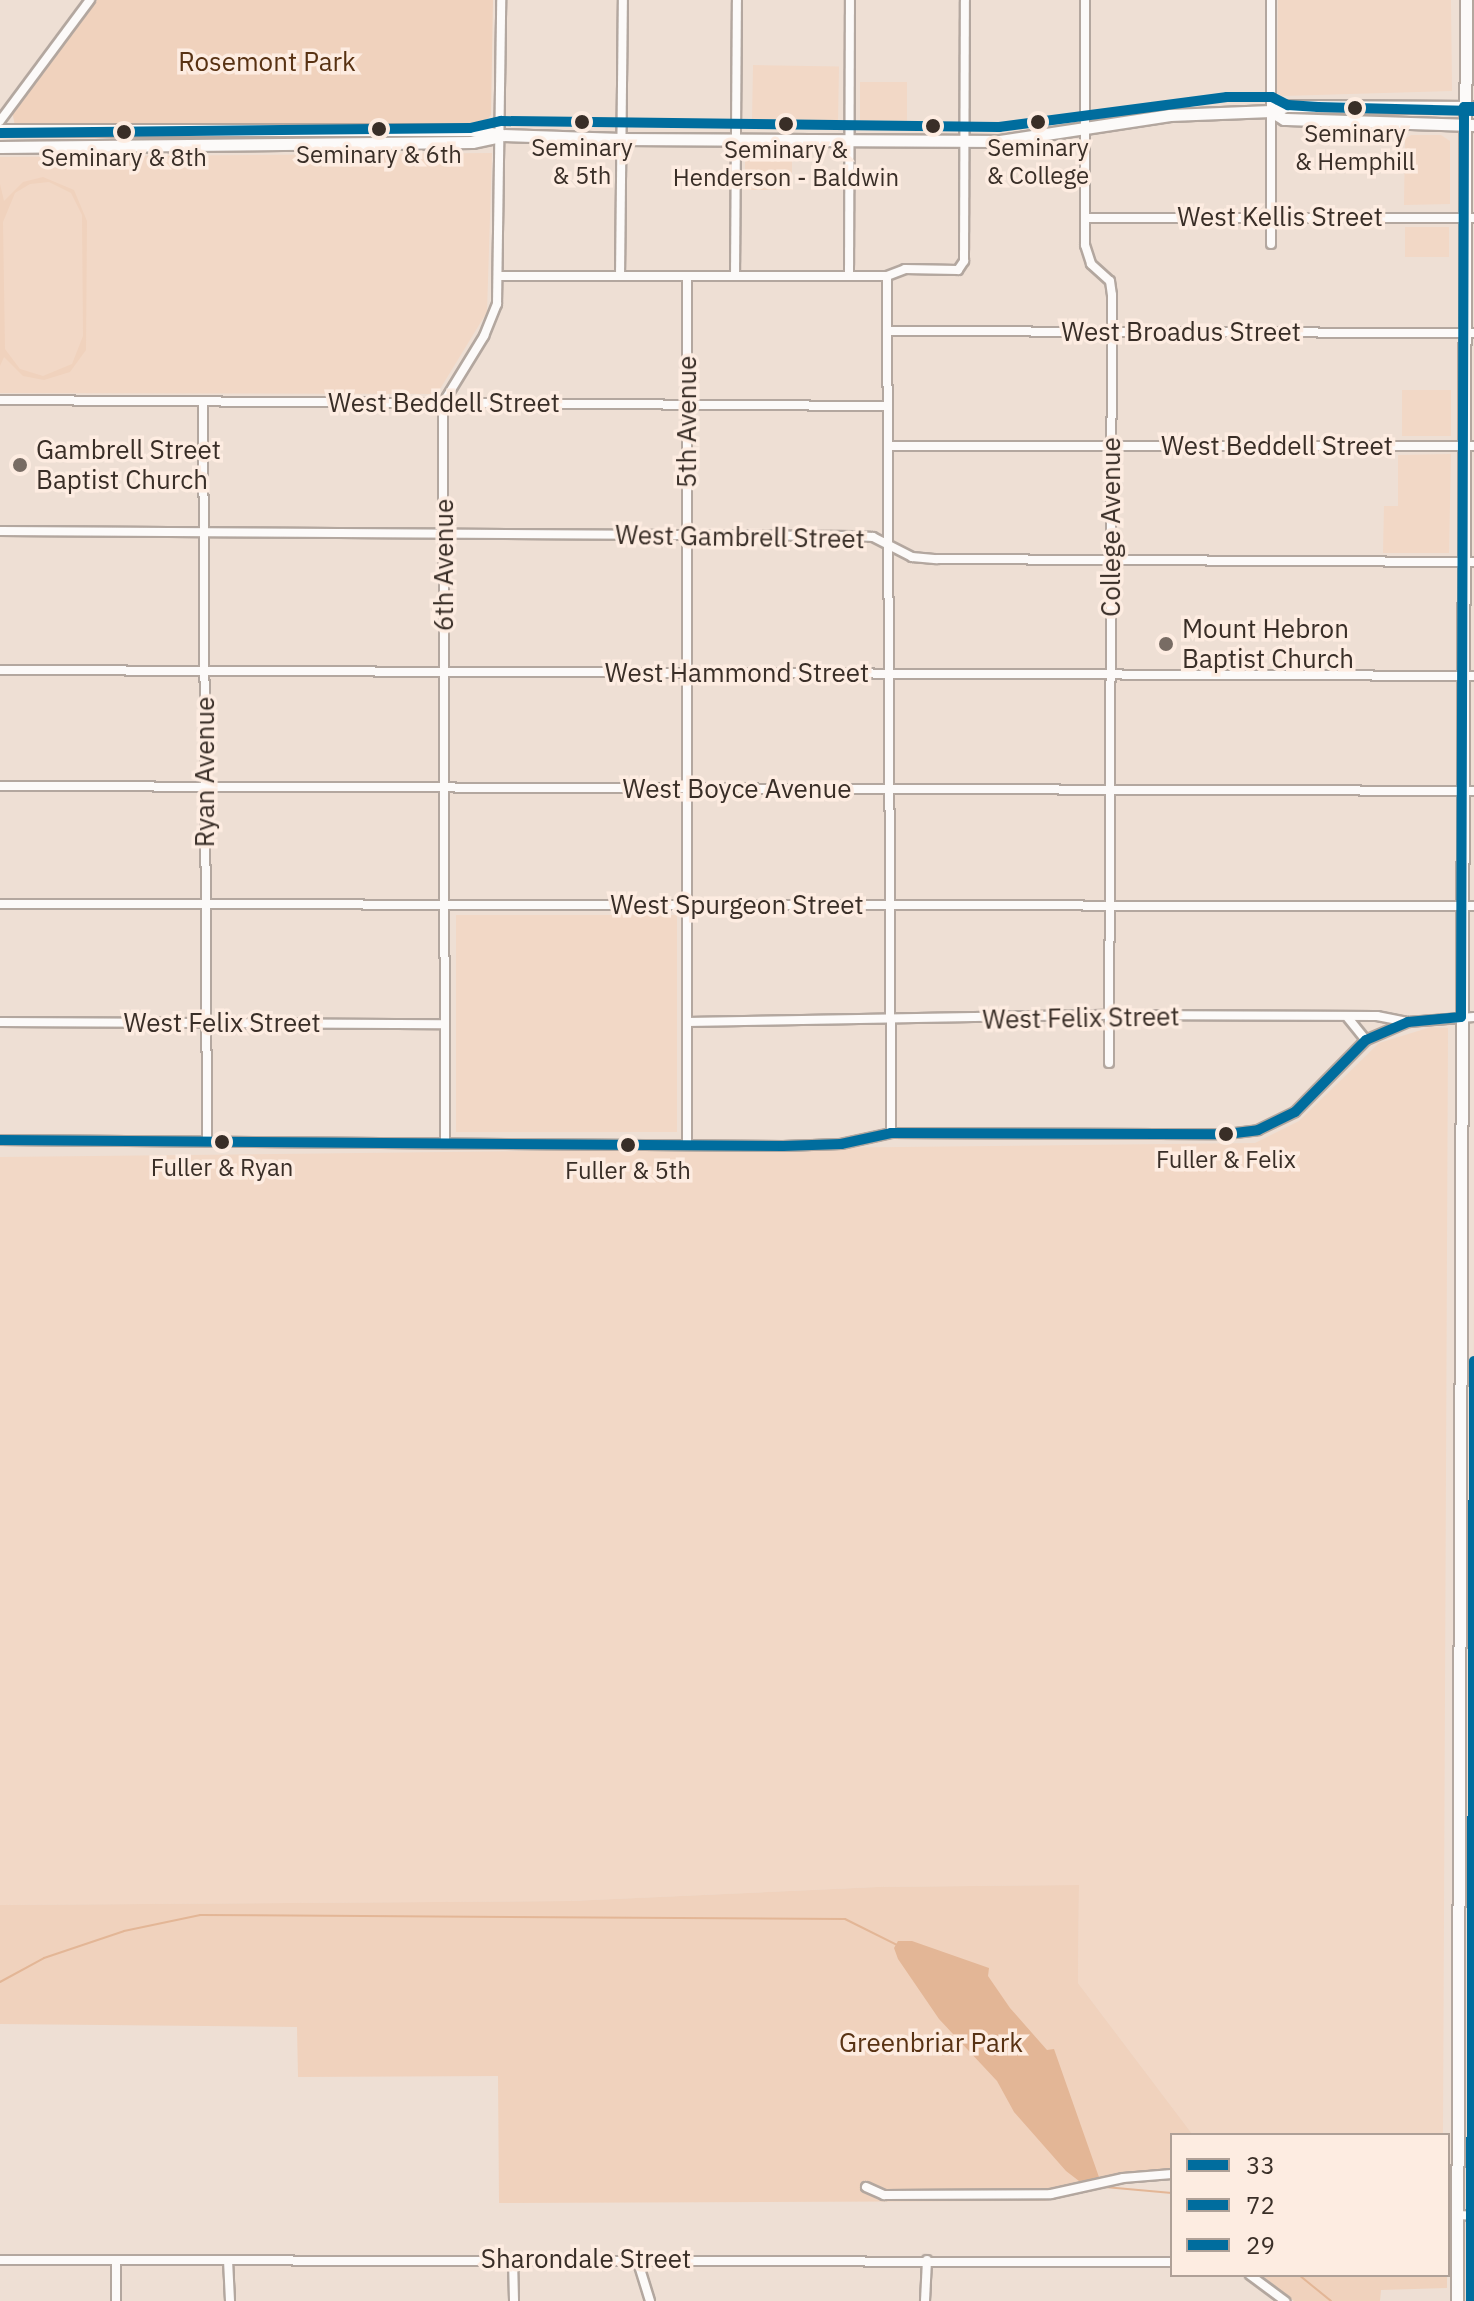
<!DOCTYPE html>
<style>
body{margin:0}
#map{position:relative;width:1474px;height:2301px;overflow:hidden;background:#eedfd4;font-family:"IBM Plex Sans",sans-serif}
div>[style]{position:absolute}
.built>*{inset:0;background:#f2d8c6;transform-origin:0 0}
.green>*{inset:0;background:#f0d2bd}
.water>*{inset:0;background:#e3b696}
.stream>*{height:2px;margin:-1px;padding:0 1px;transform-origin:1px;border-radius:1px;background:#e3b696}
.roads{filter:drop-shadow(2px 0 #b3a79f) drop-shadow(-2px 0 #b3a79f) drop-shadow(0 2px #b3a79f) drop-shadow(0 -2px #b3a79f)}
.minor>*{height:8px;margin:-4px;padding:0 4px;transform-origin:4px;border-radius:4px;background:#fcfaf9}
.major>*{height:11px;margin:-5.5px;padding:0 5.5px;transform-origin:5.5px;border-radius:5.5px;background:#fcfaf9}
.bus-1>*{height:10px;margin:-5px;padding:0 5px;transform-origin:5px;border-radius:5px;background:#006d9e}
.bus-2>*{height:10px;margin:-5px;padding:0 5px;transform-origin:5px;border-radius:5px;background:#006d9e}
.bus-3>*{height:10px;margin:-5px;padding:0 5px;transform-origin:5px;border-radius:5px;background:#006d9e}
.dots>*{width:22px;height:22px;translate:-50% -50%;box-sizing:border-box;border:4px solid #fdece1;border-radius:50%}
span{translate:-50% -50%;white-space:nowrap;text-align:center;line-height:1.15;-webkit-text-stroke:7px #fdece1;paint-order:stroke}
.bus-label{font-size:24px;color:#392e27}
.park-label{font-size:26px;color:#583213}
.street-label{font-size:26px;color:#392e27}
.poi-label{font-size:26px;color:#392e27}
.left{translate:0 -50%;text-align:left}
.legend{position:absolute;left:1170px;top:2133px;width:280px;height:144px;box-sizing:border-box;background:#fdece1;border:2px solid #afa097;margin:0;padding:10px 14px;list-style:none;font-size:24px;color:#392e27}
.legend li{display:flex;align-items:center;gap:16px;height:40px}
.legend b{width:40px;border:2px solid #afa097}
</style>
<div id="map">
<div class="built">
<i style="clip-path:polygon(1278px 0,1451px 0,1452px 91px,1282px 96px,1277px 93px)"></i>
<i style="left:753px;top:65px;width:86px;height:56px;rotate:1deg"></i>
<i style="left:860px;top:82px;width:47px;height:45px"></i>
<i style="clip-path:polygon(1411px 135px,1441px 135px,1450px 141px,1450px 204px,1404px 205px,1405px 139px)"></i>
<i style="clip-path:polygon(492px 153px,487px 312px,437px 394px,0 393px,0 157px)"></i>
<i style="left:745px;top:154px;width:47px;height:36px"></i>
<i style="left:1405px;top:227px;width:44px;height:30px"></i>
<i style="left:1402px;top:390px;width:49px;height:46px"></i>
<i style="clip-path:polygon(1451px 454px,1449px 553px,1383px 553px,1384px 506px,1398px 506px,1398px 455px)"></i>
<i style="left:456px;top:915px;width:221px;height:217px"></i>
<i style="clip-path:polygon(1431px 1027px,1448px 1028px,1443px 2135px,1193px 2135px,1078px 1983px,1079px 1885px,877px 1887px,570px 1901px,0 1905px,0 1157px,1255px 1143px,1299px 1121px,1379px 1043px)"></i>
<i style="clip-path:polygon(1474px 1278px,1474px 2301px,1471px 2301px,1472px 1884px)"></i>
</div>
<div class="green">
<i style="clip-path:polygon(97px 0,493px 0,491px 115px,484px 123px,15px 126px,12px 111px)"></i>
<i style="clip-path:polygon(evenodd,43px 177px,74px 190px,87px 221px,86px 350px,70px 372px,44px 380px,23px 376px,4px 357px,0 366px,0 184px,4px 201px,23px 182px,43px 177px,49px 182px,71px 193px,82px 215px,83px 336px,72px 364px,43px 376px,20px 369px,5px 349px,3px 222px,15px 193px,30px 184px,49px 182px)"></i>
<i style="clip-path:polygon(1079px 1885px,1078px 1983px,1193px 2135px,1172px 2135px,1172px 2170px,1137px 2171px,1045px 2201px,499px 2203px,498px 2076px,298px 2077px,297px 2027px,0 2024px,0 1905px,570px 1901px,877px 1887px)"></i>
<i style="clip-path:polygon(1262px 2275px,1447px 2275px,1447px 2288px,1381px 2290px,1380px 2301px,1294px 2301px)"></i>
</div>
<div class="water">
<i style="clip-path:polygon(898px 1941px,912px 1941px,989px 1968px,988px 1976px,1010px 2008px,1047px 2050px,1054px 2049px,1100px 2180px,1079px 2181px,1066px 2171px,1014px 2112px,997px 2081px,939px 2019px,898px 1959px,894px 1948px)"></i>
</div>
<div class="stream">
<i style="left:0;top:1982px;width:50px;rotate:-28.6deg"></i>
<i style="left:44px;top:1958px;width:84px;rotate:-18.6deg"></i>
<i style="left:124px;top:1931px;width:78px;rotate:-11.9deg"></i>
<i style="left:200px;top:1915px;width:645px;rotate:0.36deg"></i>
<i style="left:845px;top:1919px;width:58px;rotate:26.6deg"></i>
<i style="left:1105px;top:2187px;width:67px;rotate:5.1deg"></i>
<i style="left:1299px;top:2275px;width:41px;rotate:39.1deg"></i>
</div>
<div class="roads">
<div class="minor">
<i style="left:1085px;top:0;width:245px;rotate:90deg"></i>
<i style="left:1085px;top:245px;width:20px;rotate:72deg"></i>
<i style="left:1091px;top:264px;width:25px;rotate:42deg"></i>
<i style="left:1110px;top:281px;width:14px;rotate:82deg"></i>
<i style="left:1112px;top:295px;width:768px;rotate:90.22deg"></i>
<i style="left:0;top:121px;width:151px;rotate:-53.4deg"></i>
<i style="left:1086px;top:218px;width:388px"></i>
<i style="left:1271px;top:244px;width:244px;rotate:-90deg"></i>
<i style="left:849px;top:275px;width:275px;rotate:-89.8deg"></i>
<i style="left:499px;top:276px;width:388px"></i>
<i style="left:887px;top:276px;width:19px;rotate:-21deg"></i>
<i style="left:905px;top:269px;width:53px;rotate:1.1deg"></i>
<i style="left:958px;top:270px;width:11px;rotate:-56deg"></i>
<i style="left:964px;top:261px;width:261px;rotate:-89.8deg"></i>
<i style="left:620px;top:276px;width:276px;rotate:-89.4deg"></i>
<i style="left:687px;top:276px;width:869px;rotate:90deg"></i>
<i style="left:735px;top:276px;width:276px;rotate:-89.6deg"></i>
<i style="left:887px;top:276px;width:857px;rotate:89.73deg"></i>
<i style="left:887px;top:331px;width:587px;rotate:0.2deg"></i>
<i style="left:0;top:400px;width:888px;rotate:0.39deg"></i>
<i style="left:203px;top:401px;width:741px;rotate:89.69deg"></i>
<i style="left:888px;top:446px;width:586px"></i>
<i style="left:0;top:531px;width:855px;rotate:0.34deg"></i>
<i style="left:855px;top:536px;width:18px;rotate:3deg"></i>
<i style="left:873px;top:537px;width:44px;rotate:27.1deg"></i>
<i style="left:912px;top:557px;width:25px;rotate:5deg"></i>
<i style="left:937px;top:559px;width:537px;rotate:0.32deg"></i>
<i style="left:0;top:670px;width:1474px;rotate:0.23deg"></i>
<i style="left:0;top:786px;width:1474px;rotate:0.19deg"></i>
<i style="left:0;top:904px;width:1474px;rotate:0.08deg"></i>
<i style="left:1348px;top:1018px;width:28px;rotate:51deg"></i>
<i style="left:0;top:1022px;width:445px;rotate:0.3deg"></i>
<i style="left:687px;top:1022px;width:422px;rotate:-1deg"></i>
<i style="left:1109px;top:1015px;width:268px;rotate:0.2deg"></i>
<i style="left:1377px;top:1016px;width:32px;rotate:11deg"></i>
<i style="left:1408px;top:1022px;width:66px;rotate:-4.3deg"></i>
<i style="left:0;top:1140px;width:783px;rotate:0.44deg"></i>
<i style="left:783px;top:1146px;width:58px;rotate:-2deg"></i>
<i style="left:841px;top:1144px;width:51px;rotate:-12.4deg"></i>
<i style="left:891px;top:1133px;width:336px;rotate:0.2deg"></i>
<i style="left:1227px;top:1134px;width:31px;rotate:-7deg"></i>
<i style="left:1258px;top:1130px;width:41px;rotate:-25.9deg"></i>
<i style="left:1295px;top:1112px;width:101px;rotate:-45.4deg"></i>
<i style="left:1366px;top:1040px;width:46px;rotate:-23.2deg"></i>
<i style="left:445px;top:1144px;width:741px;rotate:-90.15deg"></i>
<i style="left:443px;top:403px;width:79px;rotate:-58.5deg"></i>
<i style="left:484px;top:336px;width:35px;rotate:-68deg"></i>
<i style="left:497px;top:304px;width:304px;rotate:-89.2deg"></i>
<i style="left:866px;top:2187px;width:20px;rotate:24deg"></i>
<i style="left:884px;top:2195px;width:167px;rotate:-0.3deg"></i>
<i style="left:1051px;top:2194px;width:74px;rotate:-12.5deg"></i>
<i style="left:1123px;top:2178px;width:49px;rotate:-4.7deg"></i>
<i style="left:1457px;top:2215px;width:17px;rotate:3deg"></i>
<i style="left:513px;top:2259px;width:42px;rotate:88.6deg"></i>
<i style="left:637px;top:2259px;width:44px;rotate:72.8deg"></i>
<i style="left:0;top:2260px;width:1172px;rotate:0.1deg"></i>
<i style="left:116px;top:2260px;width:41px;rotate:90deg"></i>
<i style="left:228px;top:2260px;width:41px;rotate:87.2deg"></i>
<i style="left:1250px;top:2275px;width:44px;rotate:36.6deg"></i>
<i style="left:925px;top:2301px;width:41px;rotate:-87.2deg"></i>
</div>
<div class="major">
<i style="left:1271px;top:111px;width:15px;rotate:32deg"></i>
<i style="left:1284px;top:119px;width:190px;rotate:1.8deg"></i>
<i style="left:0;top:130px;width:471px"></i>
<i style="left:471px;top:130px;width:30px;rotate:9deg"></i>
<i style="left:501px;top:135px;width:120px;rotate:1.9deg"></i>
<i style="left:621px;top:139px;width:379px;rotate:0.3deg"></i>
<i style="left:1000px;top:141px;width:172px;rotate:-8.7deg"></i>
<i style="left:1170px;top:115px;width:101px;rotate:-2.3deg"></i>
<i style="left:1271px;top:111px;width:16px;rotate:-18deg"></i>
<i style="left:1286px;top:106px;width:188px;rotate:0.3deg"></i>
<i style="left:0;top:147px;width:472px;rotate:-0.6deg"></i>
<i style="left:472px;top:142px;width:24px;rotate:-12deg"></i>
<i style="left:1457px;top:2301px;width:2301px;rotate:-89.78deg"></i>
</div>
</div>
<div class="bus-1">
<i style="left:1461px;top:1017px;width:910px;rotate:-89.81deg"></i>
<i style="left:1464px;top:107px;width:10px"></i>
<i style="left:0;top:1140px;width:783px;rotate:0.44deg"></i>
<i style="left:783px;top:1146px;width:58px;rotate:-2deg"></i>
<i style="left:841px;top:1144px;width:51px;rotate:-12.4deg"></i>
<i style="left:891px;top:1133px;width:336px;rotate:0.2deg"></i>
<i style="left:1227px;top:1134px;width:31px;rotate:-7deg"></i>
<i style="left:1258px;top:1130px;width:41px;rotate:-25.9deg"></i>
<i style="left:1295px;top:1112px;width:101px;rotate:-45.4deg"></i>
<i style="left:1366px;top:1040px;width:46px;rotate:-23.2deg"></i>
<i style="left:1408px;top:1022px;width:53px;rotate:-5.4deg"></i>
</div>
<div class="bus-2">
<i style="left:1471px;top:2301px;width:940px;rotate:-89.82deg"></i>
</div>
<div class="bus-3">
<i style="left:0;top:133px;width:470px;rotate:-0.6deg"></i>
<i style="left:470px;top:128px;width:32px;rotate:-13deg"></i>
<i style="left:501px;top:121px;width:498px;rotate:0.7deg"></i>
<i style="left:999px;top:127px;width:230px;rotate:-7.5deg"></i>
<i style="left:1227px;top:97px;width:45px"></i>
<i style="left:1272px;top:97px;width:18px;rotate:27deg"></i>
<i style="left:1288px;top:105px;width:30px;rotate:4deg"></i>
<i style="left:1318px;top:107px;width:156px;rotate:1.5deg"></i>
</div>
<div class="dots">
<i style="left:1355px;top:108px;background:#392e27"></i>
<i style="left:582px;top:122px;background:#392e27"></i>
<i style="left:1038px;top:122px;background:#392e27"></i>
<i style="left:786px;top:124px;background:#392e27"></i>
<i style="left:933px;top:126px;background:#392e27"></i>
<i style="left:379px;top:129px;background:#392e27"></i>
<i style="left:124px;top:132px;background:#392e27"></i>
<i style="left:20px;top:465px;background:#786c64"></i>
<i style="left:1166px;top:644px;background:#786c64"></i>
<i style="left:1226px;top:1134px;background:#392e27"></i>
<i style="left:222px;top:1142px;background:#392e27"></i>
<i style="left:628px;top:1145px;background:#392e27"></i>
</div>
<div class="bus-label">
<span style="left:1355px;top:148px">Seminary<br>&amp; Hemphill</span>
<span style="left:582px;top:162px">Seminary<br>&amp; 5th</span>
<span style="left:1038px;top:162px">Seminary<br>&amp; College</span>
<span style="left:786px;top:164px">Seminary &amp;<br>Henderson - Baldwin</span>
<span style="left:379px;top:155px">Seminary &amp; 6th</span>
<span style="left:124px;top:158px">Seminary &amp; 8th</span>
<span style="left:1226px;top:1160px">Fuller &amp; Felix</span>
<span style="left:222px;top:1168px">Fuller &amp; Ryan</span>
<span style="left:628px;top:1171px">Fuller &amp; 5th</span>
</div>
<div class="park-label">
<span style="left:267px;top:62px">Rosemont Park</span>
<span style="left:931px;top:2043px">Greenbriar Park</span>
</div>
<div class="street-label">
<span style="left:1280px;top:217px">West Kellis Street</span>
<span style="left:1181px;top:332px">West Broadus Street</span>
<span style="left:444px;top:403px">West Beddell Street</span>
<span style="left:687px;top:422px;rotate:-90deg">5th Avenue</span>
<span style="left:1277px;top:446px">West Beddell Street</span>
<span style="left:1111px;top:527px;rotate:-90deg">College Avenue</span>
<span style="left:740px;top:537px;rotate:1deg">West Gambrell Street</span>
<span style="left:444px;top:565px;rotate:-90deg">6th Avenue</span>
<span style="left:737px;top:673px">West Hammond Street</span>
<span style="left:205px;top:772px;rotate:-90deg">Ryan Avenue</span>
<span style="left:737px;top:789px">West Boyce Avenue</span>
<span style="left:737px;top:905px">West Spurgeon Street</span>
<span style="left:1081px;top:1018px;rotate:-1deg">West Felix Street</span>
<span style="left:222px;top:1023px">West Felix Street</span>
<span style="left:586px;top:2259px">Sharondale Street</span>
</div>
<div class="poi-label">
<span class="left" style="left:36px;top:465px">Gambrell Street<br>Baptist Church</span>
<span class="left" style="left:1182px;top:644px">Mount Hebron<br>Baptist Church</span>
</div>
<ul class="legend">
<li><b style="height:10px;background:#006d9e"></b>33</li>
<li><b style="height:10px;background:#006d9e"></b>72</li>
<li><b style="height:10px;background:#006d9e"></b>29</li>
</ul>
</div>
